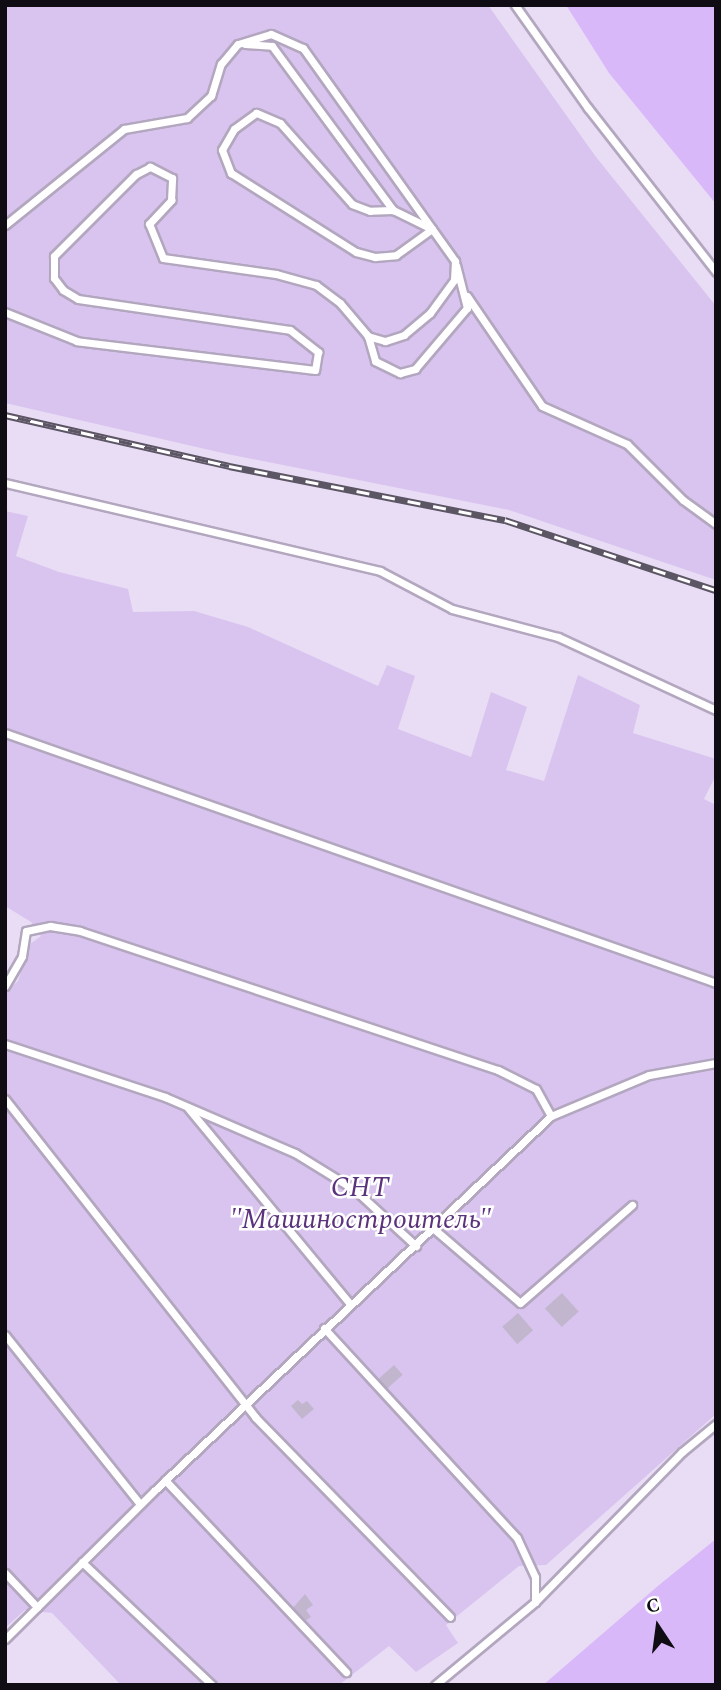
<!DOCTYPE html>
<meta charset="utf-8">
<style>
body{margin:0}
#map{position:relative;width:721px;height:1690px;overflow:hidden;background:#e9ddf6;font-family:Spectral,serif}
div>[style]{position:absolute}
.green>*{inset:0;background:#d9c4ef}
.water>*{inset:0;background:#d9b8f9}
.building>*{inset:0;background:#c2b6cf;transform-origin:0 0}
.roads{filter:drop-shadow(2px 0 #b3a7bf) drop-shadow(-2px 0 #b3a7bf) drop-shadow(0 2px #b3a7bf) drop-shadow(0 -2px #b3a7bf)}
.service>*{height:7px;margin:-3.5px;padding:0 3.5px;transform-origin:3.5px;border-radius:3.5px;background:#fff}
.rail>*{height:7px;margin-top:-3.5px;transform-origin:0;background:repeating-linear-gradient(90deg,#fff 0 13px,#5c5563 0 26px);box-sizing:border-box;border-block:2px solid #5c5563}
span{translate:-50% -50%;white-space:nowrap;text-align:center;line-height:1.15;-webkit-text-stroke:5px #fff;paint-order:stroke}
.park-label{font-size:28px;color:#5b327c;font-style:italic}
.frame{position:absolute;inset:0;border:7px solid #100c14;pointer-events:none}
.north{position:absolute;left:623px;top:1592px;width:70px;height:70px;-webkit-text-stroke:5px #fff;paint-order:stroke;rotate:347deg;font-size:19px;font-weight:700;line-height:28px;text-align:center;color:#100c14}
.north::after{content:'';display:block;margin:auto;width:24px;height:32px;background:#100c14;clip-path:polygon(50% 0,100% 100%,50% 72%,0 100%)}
</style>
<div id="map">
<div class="green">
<i style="clip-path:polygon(5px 5px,488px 5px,596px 157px,716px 306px,716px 580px,509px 510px,227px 454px,5px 403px)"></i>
<i style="clip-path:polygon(5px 511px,28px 516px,16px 556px,59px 572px,128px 589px,133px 612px,194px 611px,248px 627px,378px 686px,387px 665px,415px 676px,398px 729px,471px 757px,491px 692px,527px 707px,506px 770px,544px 781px,578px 675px,640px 705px,633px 733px,716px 759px,716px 775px,704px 799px,716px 805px,716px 1414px,546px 1565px,519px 1566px,446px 1625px,458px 1643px,416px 1672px,389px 1646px,339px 1685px,121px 1685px,52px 1613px,25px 1610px,5px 1628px,5px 993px,18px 981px,30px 944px,41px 936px,31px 922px,5px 906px)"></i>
</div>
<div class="water">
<i style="clip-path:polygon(566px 5px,716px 5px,716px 204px,609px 73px)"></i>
<i style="clip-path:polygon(716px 1539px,716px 1685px,543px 1685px,659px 1585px)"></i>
</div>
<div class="building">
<i style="left:562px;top:1293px;width:25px;height:23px;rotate:48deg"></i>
<i style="left:518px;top:1313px;width:23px;height:21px;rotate:49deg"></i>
<i style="left:394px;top:1365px;width:13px;height:21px;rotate:48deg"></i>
<i style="clip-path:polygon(298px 1400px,302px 1404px,307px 1401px,314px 1409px,302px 1419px,291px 1406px)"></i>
<i style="clip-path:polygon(305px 1594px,313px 1605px,306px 1610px,311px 1617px,302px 1623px,292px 1609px)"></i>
</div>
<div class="roads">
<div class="service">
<i style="left:515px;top:5px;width:126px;rotate:54.7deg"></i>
<i style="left:588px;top:108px;width:208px;rotate:52deg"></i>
<i style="left:245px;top:44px;width:27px;rotate:4deg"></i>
<i style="left:272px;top:46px;width:204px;rotate:53.6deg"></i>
<i style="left:393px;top:210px;width:23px;rotate:178deg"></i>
<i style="left:370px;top:211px;width:19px;rotate:-159deg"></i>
<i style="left:352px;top:204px;width:108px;rotate:-131.6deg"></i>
<i style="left:280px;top:123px;width:26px;rotate:-157deg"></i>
<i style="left:256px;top:113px;width:27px;rotate:144deg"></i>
<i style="left:234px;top:129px;width:24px;rotate:120deg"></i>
<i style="left:222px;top:150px;width:25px;rotate:69deg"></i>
<i style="left:231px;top:173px;width:148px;rotate:32.3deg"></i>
<i style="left:356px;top:252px;width:20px;rotate:15deg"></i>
<i style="left:375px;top:257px;width:21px;rotate:-5deg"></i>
<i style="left:396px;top:255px;width:44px;rotate:-35.8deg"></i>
<i style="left:432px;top:229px;width:43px;rotate:-154deg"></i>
<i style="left:5px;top:225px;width:153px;rotate:-38.9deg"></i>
<i style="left:124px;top:129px;width:64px;rotate:-9.9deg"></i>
<i style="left:187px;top:118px;width:33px;rotate:-43deg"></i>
<i style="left:211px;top:96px;width:34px;rotate:-73deg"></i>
<i style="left:221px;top:64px;width:26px;rotate:-50deg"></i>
<i style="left:238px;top:44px;width:34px;rotate:-17deg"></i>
<i style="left:271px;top:34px;width:35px;rotate:24deg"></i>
<i style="left:303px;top:48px;width:262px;rotate:54.5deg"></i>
<i style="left:455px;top:261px;width:19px;rotate:93deg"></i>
<i style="left:454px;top:280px;width:41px;rotate:126deg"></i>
<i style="left:430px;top:313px;width:34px;rotate:140deg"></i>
<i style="left:404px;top:335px;width:20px;rotate:162deg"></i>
<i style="left:385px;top:341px;width:18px;rotate:-164deg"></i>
<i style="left:368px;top:336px;width:43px;rotate:-130.3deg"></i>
<i style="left:340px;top:303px;width:30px;rotate:-143deg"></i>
<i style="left:316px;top:285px;width:41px;rotate:-164.6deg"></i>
<i style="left:276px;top:274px;width:114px;rotate:-171.9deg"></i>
<i style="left:163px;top:258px;width:37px;rotate:-112deg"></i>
<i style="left:149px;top:224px;width:33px;rotate:-47deg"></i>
<i style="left:171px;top:200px;width:22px;rotate:-87deg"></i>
<i style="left:172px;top:178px;width:25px;rotate:-153deg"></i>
<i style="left:150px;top:167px;width:16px;rotate:153deg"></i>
<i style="left:136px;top:174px;width:116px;rotate:135deg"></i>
<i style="left:54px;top:256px;width:22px;rotate:90deg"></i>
<i style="left:54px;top:278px;width:15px;rotate:53deg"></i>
<i style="left:63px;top:290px;width:17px;rotate:31deg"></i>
<i style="left:78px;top:299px;width:214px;rotate:8.3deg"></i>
<i style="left:290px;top:330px;width:36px;rotate:38deg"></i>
<i style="left:318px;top:352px;width:18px;rotate:99deg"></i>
<i style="left:315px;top:370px;width:240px;rotate:-173.1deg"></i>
<i style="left:77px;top:341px;width:78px;rotate:-158.1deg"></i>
<i style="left:467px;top:296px;width:133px;rotate:55.7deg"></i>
<i style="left:542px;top:406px;width:93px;rotate:24.1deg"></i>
<i style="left:627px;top:444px;width:79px;rotate:45deg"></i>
<i style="left:683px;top:500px;width:41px;rotate:36deg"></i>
<i style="left:368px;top:336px;width:26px;rotate:74deg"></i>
<i style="left:375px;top:361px;width:28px;rotate:26deg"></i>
<i style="left:400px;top:373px;width:16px;rotate:-15deg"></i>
<i style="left:415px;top:369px;width:80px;rotate:-49.6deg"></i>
<i style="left:467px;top:308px;width:44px;rotate:-104.3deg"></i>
<i style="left:5px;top:483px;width:385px;rotate:13.2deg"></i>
<i style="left:380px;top:571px;width:81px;rotate:27.8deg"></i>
<i style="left:452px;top:609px;width:110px;rotate:14.8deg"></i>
<i style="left:558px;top:637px;width:174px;rotate:24.8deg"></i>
<i style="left:5px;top:733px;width:754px;rotate:19.37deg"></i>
<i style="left:5px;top:986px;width:34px;rotate:-60deg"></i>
<i style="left:22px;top:956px;width:25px;rotate:-81deg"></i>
<i style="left:26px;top:931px;width:25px;rotate:-12deg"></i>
<i style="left:50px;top:926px;width:30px;rotate:9deg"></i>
<i style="left:80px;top:931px;width:441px;rotate:18.4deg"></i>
<i style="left:498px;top:1070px;width:42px;rotate:26.6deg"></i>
<i style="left:536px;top:1089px;width:31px;rotate:61deg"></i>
<i style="left:551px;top:1116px;width:106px;rotate:-22.7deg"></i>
<i style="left:649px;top:1075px;width:68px;rotate:-10.2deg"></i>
<i style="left:5px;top:1044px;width:169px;rotate:18.3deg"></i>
<i style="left:165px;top:1097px;width:142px;rotate:23.3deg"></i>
<i style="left:295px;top:1153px;width:70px;rotate:31.7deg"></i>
<i style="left:355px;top:1190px;width:83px;rotate:42.6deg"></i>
<i style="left:5px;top:1099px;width:405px;rotate:51.8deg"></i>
<i style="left:255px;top:1417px;width:279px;rotate:45.7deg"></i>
<i style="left:188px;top:1108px;width:254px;rotate:50.4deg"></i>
<i style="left:434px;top:1229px;width:113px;rotate:40.7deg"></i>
<i style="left:520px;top:1303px;width:149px;rotate:-41.2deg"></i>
<i style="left:324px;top:1328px;width:285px;rotate:47.4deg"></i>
<i style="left:517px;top:1538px;width:43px;rotate:65.2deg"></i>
<i style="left:535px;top:1577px;width:25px;rotate:90deg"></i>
<i style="left:5px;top:1335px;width:216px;rotate:51.4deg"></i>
<i style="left:165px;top:1480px;width:264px;rotate:46.7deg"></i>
<i style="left:82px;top:1562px;width:179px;rotate:43.4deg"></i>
<i style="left:5px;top:1573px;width:47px;rotate:46.7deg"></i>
<i style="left:5px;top:1639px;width:211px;rotate:-44.8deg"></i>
<i style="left:155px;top:1490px;width:545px;rotate:-43.36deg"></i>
<i style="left:435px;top:1685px;width:130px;rotate:-39.7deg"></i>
<i style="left:535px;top:1602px;width:210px;rotate:-45.6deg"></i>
<i style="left:682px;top:1452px;width:44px;rotate:-39.5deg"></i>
</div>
</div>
<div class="rail">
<i style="left:5px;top:415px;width:230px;rotate:12.8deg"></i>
<i style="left:229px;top:466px;width:281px;rotate:11.1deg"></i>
<i style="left:505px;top:520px;width:222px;rotate:18.4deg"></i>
</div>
<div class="park-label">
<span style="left:360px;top:1204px">СНТ<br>"Машиностроитель"</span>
</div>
<div class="frame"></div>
<div class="north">С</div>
</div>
